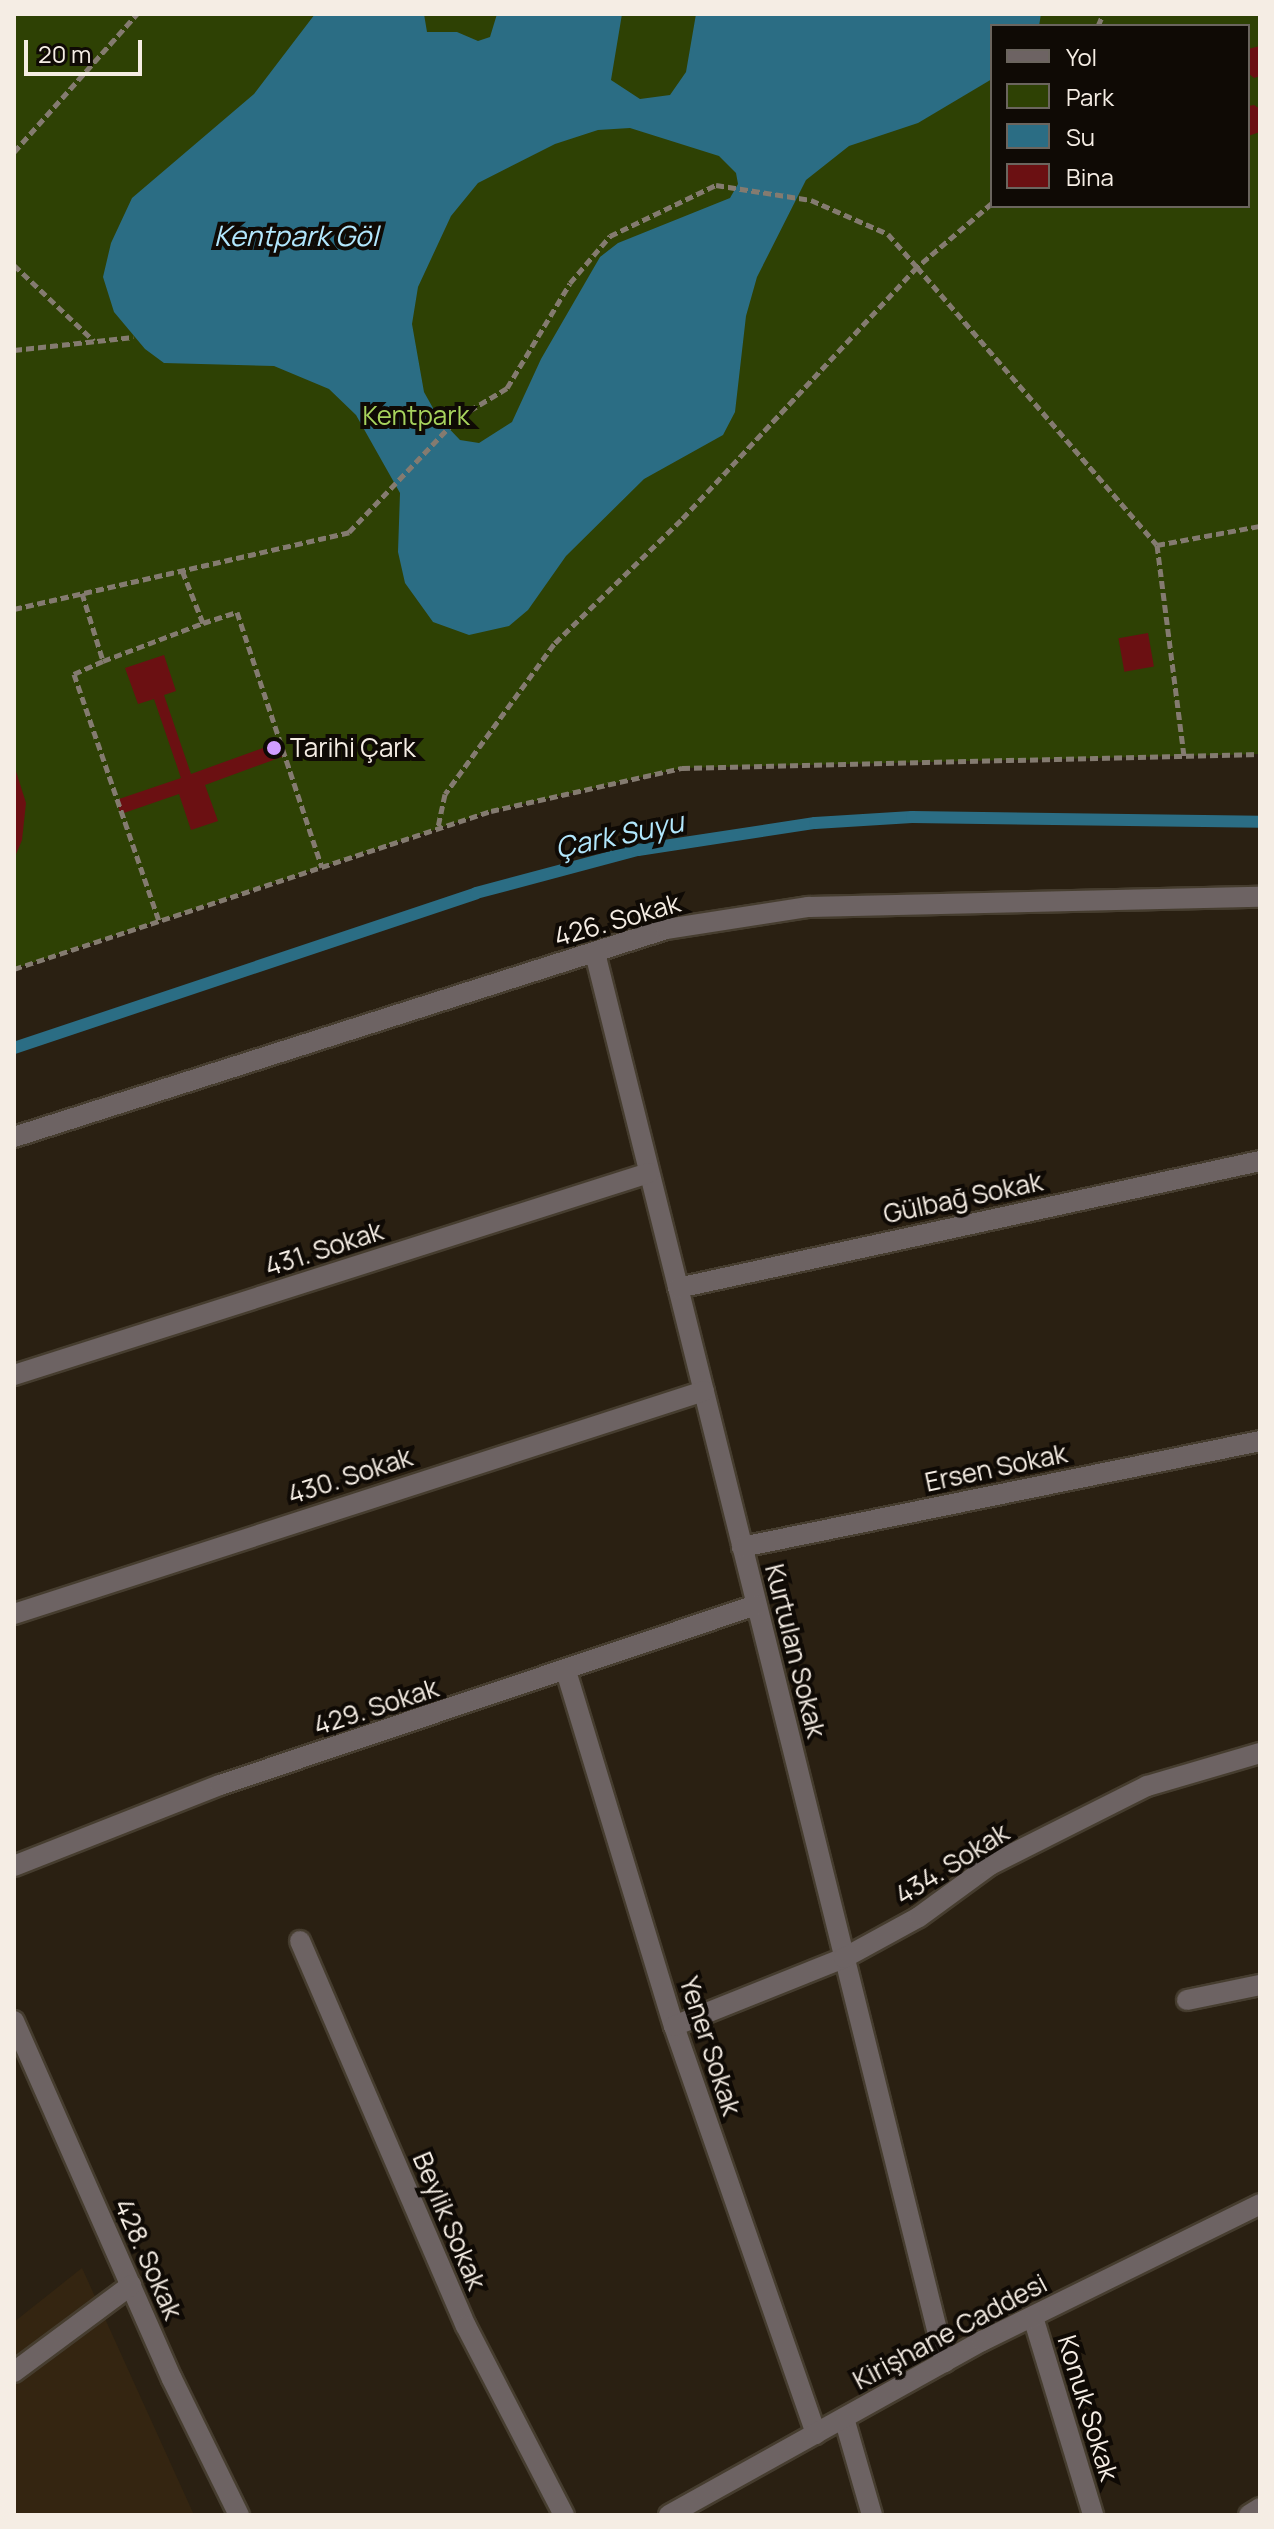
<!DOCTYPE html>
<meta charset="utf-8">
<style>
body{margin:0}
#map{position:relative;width:1274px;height:2529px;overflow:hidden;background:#2a2012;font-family:Manrope,sans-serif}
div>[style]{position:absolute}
.built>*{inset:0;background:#342511}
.green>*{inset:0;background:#2e4104}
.water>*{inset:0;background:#2b6d84}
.stream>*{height:12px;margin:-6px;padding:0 6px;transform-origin:6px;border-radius:6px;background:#2b6d84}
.building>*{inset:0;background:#6b1012;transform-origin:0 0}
.path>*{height:5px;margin-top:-2.5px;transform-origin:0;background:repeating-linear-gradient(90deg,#847b70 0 8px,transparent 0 12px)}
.roads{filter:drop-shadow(2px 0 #463d2f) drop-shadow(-2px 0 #463d2f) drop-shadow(0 2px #463d2f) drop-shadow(0 -2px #463d2f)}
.street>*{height:20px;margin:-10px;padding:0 10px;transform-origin:10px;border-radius:10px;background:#6d6363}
.dots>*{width:22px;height:22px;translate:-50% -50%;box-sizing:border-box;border:4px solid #0f0a05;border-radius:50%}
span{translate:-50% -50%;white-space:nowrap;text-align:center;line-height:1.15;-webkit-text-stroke:8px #0f0a05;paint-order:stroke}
.park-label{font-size:26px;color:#a7d35d}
.poi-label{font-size:26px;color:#f5ede4}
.left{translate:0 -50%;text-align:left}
.street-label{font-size:26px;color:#f5ede4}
.water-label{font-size:28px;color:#b2e7fd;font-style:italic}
.frame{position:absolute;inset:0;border:16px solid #f5ede4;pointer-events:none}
.legend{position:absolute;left:990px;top:24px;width:260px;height:184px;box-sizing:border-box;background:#0f0a05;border:2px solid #6b655e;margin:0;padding:10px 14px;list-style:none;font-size:24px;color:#f5ede4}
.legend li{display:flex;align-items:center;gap:16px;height:40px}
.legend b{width:40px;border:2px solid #6b655e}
.scale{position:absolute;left:24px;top:40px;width:118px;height:36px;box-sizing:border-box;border:4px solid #f5ede4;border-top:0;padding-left:10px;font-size:24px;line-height:28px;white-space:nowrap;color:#f5ede4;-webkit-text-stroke:6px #0f0a05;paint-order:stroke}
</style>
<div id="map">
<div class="built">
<i style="clip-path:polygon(82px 2268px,194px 2515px,14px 2515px,14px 2322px)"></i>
</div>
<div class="green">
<i style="clip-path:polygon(evenodd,14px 14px,1260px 14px,1260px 754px,682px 768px,491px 811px,14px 969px,14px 14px,992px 26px,1248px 26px,1248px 206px,992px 206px,992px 26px)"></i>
</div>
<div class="water">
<i style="clip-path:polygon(evenodd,315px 14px,424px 14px,427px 32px,457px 32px,478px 41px,490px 37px,497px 14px,622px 14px,611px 80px,640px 99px,670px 95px,686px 72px,696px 14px,1041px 14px,1039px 26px,992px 26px,992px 79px,918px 123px,849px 146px,806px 180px,757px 277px,746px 316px,735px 412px,723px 435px,644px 479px,566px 556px,528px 610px,509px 626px,469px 635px,433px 622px,405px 583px,398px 552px,400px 493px,356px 415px,329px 389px,274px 366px,164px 363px,145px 349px,114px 312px,103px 277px,111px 243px,132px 198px,254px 94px,315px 14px,630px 128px,719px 156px,736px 173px,738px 184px,730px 198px,618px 243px,600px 257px,541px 359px,512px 422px,479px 443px,460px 440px,438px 417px,424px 392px,412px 324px,418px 287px,451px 216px,478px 183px,555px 144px,598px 130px,630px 128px)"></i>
</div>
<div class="stream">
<i style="left:14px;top:1048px;width:487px;rotate:-18.5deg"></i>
<i style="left:476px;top:893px;width:168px;rotate:-14.9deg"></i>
<i style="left:638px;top:850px;width:179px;rotate:-8.7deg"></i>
<i style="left:815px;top:823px;width:97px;rotate:-3.5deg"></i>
<i style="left:912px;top:817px;width:348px;rotate:0.8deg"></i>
</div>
<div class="building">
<i style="clip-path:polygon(1260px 46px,1260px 76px,1254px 78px,1248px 73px,1248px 49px)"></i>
<i style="clip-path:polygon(1254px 105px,1260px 109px,1260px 132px,1248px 136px,1248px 106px)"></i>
<i style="left:1148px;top:633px;width:34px;height:30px;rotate:80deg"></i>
<i style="clip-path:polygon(164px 655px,176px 691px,164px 695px,191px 774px,282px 741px,287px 755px,205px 785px,218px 821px,191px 830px,179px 794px,121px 814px,116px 800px,181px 778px,154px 699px,138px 704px,125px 668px)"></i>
<i style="clip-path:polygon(14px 765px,26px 803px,22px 840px,14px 859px)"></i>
</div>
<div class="path">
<i style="left:1098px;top:26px;width:13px;rotate:-67deg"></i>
<i style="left:14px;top:152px;width:185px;rotate:-48.3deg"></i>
<i style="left:992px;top:203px;width:99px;rotate:139.5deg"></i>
<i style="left:917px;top:267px;width:367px;rotate:49.2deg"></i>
<i style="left:1157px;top:545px;width:105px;rotate:-10.5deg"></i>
<i style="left:14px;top:265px;width:110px;rotate:43.5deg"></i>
<i style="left:14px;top:350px;width:120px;rotate:-6.2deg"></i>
<i style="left:1157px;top:545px;width:213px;rotate:82.7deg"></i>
<i style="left:82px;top:593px;width:71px;rotate:72.8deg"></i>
<i style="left:103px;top:661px;width:32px;rotate:156deg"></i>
<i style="left:74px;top:674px;width:261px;rotate:71deg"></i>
<i style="left:14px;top:609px;width:344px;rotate:-12.9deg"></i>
<i style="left:349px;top:532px;width:159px;rotate:-46.3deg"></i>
<i style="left:459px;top:417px;width:56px;rotate:-31.1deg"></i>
<i style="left:507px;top:388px;width:122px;rotate:-59deg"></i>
<i style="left:570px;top:283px;width:62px;rotate:-49.6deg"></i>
<i style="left:610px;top:236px;width:118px;rotate:-25.7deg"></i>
<i style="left:716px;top:185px;width:96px;rotate:9deg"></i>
<i style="left:811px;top:200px;width:84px;rotate:23.8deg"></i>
<i style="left:888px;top:234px;width:44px;rotate:48.7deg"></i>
<i style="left:917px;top:267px;width:346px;rotate:133deg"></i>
<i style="left:681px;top:520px;width:177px;rotate:135.7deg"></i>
<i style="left:554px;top:644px;width:185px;rotate:126deg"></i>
<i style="left:445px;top:794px;width:35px;rotate:102deg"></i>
<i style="left:203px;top:623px;width:36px;rotate:-18deg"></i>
<i style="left:237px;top:612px;width:269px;rotate:71.6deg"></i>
<i style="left:103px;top:661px;width:107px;rotate:-20.8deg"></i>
<i style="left:203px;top:623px;width:57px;rotate:-111.6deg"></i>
<i style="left:14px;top:969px;width:502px;rotate:-18.33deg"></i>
<i style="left:491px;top:811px;width:196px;rotate:-12.7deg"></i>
<i style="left:682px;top:768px;width:578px;rotate:-1.39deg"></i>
</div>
<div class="roads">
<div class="street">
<i style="left:595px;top:953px;width:1452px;rotate:76.05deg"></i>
<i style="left:14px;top:1137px;width:684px;rotate:-17.69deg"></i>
<i style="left:666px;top:929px;width:144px;rotate:-8.8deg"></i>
<i style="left:808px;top:907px;width:452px;rotate:-1.3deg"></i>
<i style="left:678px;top:1288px;width:596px;rotate:-12.31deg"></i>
<i style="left:14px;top:1375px;width:666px;rotate:-17.65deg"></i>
<i style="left:742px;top:1547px;width:529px;rotate:-11.56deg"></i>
<i style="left:14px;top:1614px;width:725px;rotate:-17.91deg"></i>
<i style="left:566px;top:1671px;width:371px;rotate:73.1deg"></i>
<i style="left:674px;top:2026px;width:432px;rotate:70.8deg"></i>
<i style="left:14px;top:1866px;width:221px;rotate:-21.5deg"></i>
<i style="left:220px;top:1785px;width:565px;rotate:-18.56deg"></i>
<i style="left:300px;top:1941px;width:419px;rotate:66.7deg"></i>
<i style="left:466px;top:2326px;width:213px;rotate:62.6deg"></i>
<i style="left:1187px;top:2000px;width:75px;rotate:-11.6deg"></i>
<i style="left:14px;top:2021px;width:391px;rotate:66.2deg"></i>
<i style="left:172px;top:2379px;width:152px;rotate:63.8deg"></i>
<i style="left:674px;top:2026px;width:183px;rotate:-21.8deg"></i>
<i style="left:844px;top:1958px;width:85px;rotate:-28.7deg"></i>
<i style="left:919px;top:1917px;width:88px;rotate:-36.2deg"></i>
<i style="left:990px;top:1865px;width:176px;rotate:-26.7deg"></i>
<i style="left:1147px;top:1786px;width:118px;rotate:-16.3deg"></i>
<i style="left:1033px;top:2317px;width:207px;rotate:73.1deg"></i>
<i style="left:14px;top:2372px;width:146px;rotate:-36.6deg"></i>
<i style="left:844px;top:2418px;width:101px;rotate:73.9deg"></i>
<i style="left:669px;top:2515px;width:358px;rotate:-29.1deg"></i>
<i style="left:982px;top:2341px;width:310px;rotate:-26.2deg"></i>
<i style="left:1249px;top:2515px;width:13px;rotate:-32deg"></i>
</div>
</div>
<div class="dots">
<i style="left:274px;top:748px;background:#d19dfe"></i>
</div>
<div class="park-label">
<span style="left:416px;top:416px">Kentpark</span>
</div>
<div class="poi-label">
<span class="left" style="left:290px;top:748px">Tarihi Çark</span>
</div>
<div class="street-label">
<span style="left:617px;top:920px;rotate:-16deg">426. Sokak</span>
<span style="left:963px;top:1198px;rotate:-12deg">Gülbağ Sokak</span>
<span style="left:324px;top:1249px;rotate:-18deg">431. Sokak</span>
<span style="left:996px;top:1468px;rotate:-12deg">Ersen Sokak</span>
<span style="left:350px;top:1476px;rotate:-18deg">430. Sokak</span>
<span style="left:795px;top:1651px;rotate:76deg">Kurtulan Sokak</span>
<span style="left:376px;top:1707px;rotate:-18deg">429. Sokak</span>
<span style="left:952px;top:1864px;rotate:-32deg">434. Sokak</span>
<span style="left:710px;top:2046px;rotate:72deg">Yener Sokak</span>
<span style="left:449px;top:2221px;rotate:67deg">Beylik Sokak</span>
<span style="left:148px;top:2259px;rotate:66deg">428. Sokak</span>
<span style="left:950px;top:2332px;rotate:-28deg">Kirişhane Caddesi</span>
<span style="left:1088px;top:2408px;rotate:73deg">Konuk Sokak</span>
</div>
<div class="water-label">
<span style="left:296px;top:235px">Kentpark Göl</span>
<span style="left:619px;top:834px;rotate:-12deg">Çark Suyu</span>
</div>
<div class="frame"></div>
<ul class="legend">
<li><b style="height:10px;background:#6d6363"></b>Yol</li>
<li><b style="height:22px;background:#2e4104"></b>Park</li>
<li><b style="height:22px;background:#2b6d84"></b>Su</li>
<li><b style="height:22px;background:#6b1012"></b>Bina</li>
</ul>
<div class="scale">20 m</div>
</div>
